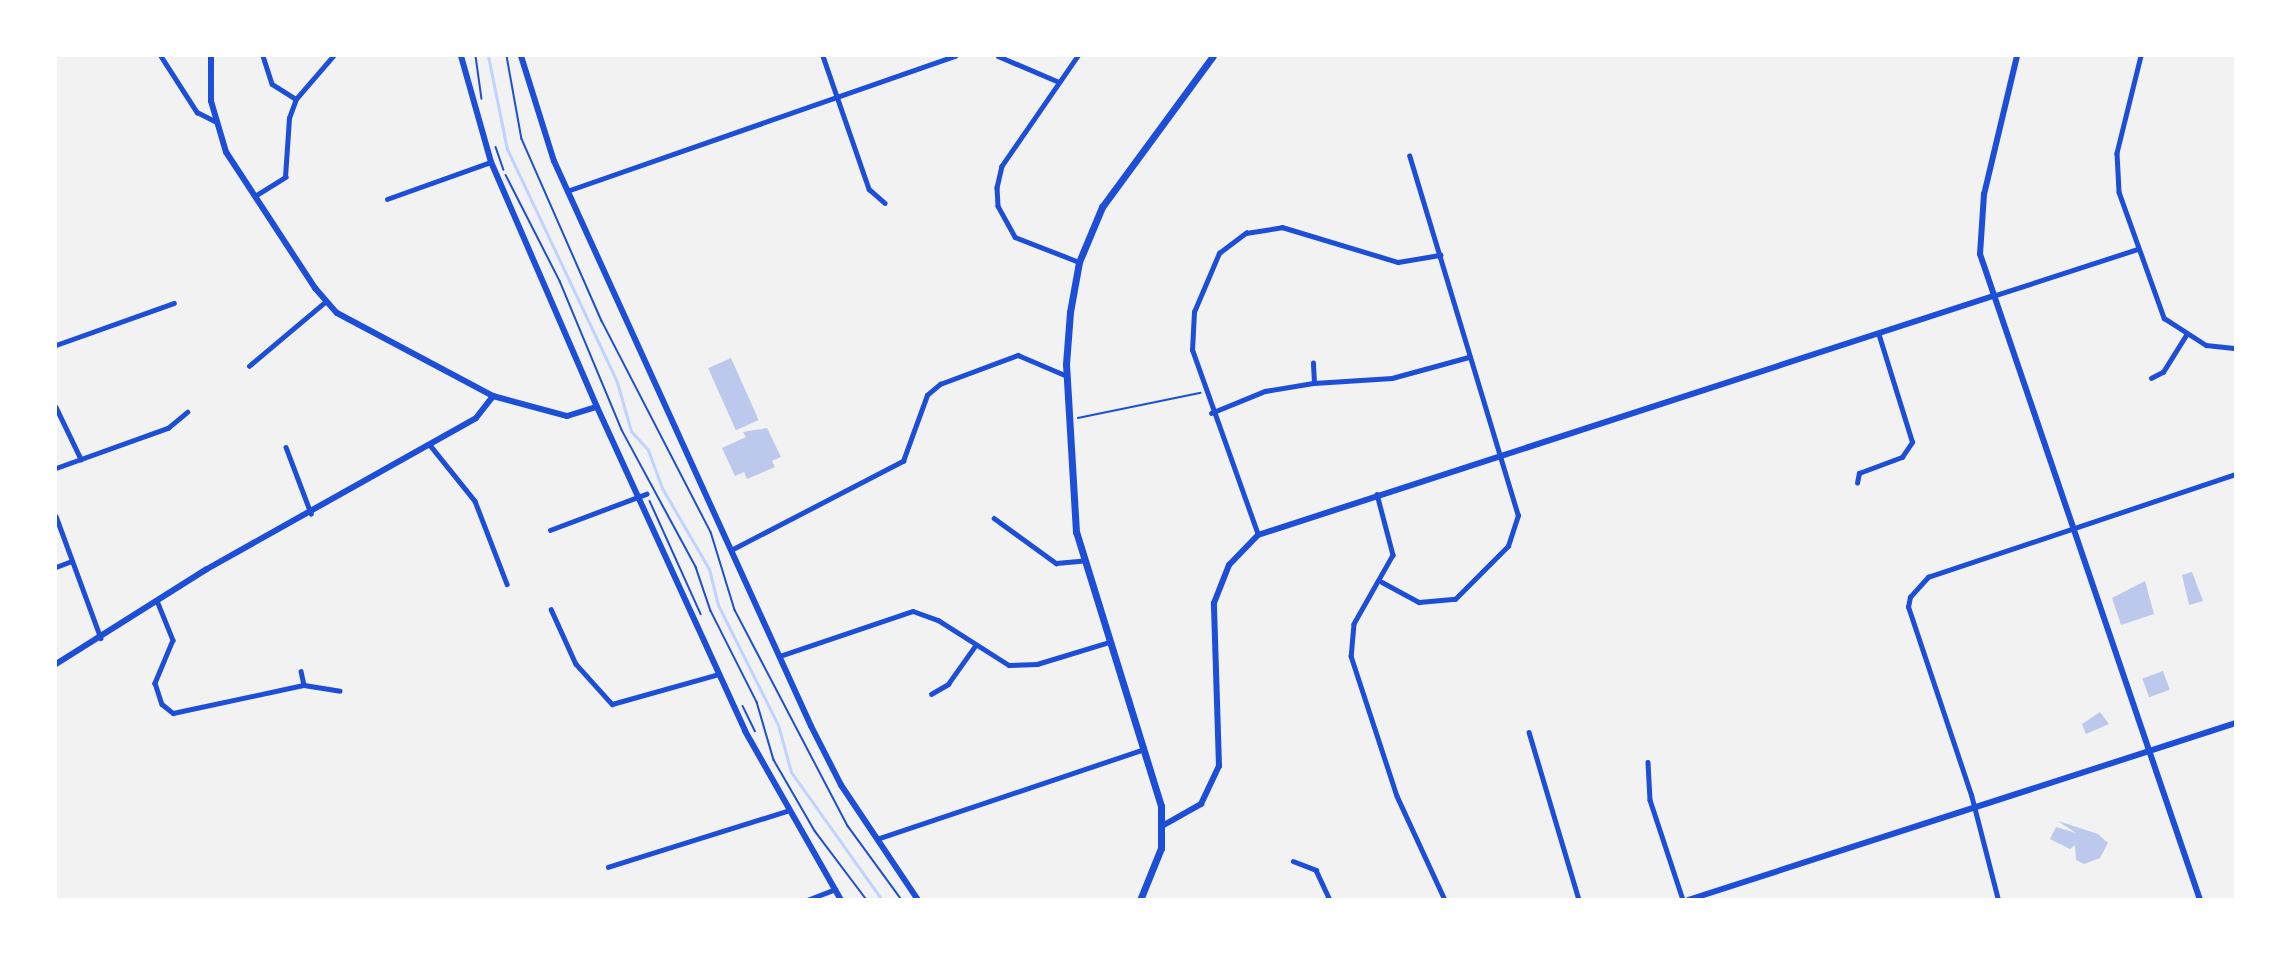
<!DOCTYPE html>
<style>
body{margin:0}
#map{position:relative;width:2291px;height:955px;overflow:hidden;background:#f2f2f2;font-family:"Fira Sans Condensed",sans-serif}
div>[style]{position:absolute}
.stream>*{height:3px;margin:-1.5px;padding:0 1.5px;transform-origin:1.5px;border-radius:1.5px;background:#bfd3fe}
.building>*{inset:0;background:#bdc9ec;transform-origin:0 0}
.path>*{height:1.5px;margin:-0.75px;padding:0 0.75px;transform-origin:0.75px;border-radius:0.75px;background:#1d4ed8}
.minor>*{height:4.5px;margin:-2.25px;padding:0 2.25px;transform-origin:2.25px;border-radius:2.25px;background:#1d4ed8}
.tertiary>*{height:6px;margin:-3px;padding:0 3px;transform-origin:3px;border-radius:3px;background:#1d4ed8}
.secondary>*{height:7px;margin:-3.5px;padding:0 3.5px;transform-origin:3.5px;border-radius:3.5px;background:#1d4ed8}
span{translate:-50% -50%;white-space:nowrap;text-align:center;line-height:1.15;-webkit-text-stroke:4.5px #fff;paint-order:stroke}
.frame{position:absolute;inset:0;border:57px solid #fff;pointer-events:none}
</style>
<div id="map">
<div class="stream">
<i style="left:488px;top:56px;width:95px;rotate:78.5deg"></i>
<i style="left:507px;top:149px;width:258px;rotate:64.7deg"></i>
<i style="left:617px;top:382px;width:51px;rotate:74.1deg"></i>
<i style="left:631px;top:431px;width:25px;rotate:48deg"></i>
<i style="left:648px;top:450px;width:40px;rotate:69.8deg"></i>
<i style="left:662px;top:488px;width:94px;rotate:59.9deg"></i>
<i style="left:709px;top:569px;width:37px;rotate:76deg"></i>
<i style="left:718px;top:605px;width:134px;rotate:63.4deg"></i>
<i style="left:778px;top:725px;width:49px;rotate:74.5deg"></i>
<i style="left:791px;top:772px;width:157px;rotate:54.6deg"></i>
</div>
<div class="building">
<i style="left:731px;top:358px;width:68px;height:25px;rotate:66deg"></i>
<i style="clip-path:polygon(767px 428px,781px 457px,772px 461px,775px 467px,747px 479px,744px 472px,735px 476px,722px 448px,746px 437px,743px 432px)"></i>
<i style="clip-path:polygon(2192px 572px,2203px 601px,2189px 605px,2182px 575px)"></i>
<i style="clip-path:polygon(2145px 581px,2154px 614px,2121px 625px,2112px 598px)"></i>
<i style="left:2163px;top:671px;width:20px;height:22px;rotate:70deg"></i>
<i style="clip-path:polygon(2100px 712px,2109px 724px,2086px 734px,2082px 724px)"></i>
<i style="clip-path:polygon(2058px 821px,2098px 834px,2108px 843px,2100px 858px,2084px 864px,2076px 860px,2075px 845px,2070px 849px,2050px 839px,2056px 827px,2076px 833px)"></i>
</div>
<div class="path">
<i style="left:476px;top:56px;width:43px;rotate:82.1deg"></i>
<i style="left:507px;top:56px;width:84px;rotate:79.8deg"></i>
<i style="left:522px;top:139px;width:199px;rotate:66.3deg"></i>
<i style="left:602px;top:321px;width:237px;rotate:62.7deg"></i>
<i style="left:711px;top:532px;width:82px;rotate:72.9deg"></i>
<i style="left:735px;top:610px;width:244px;rotate:62.4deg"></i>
<i style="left:848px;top:826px;width:92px;rotate:53.9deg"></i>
<i style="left:496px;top:147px;width:24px;rotate:71deg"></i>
<i style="left:506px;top:175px;width:119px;rotate:63deg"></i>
<i style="left:560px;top:281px;width:161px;rotate:67.4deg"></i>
<i style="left:622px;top:430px;width:156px;rotate:61.6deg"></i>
<i style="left:696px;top:567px;width:46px;rotate:71.2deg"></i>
<i style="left:711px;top:611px;width:102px;rotate:63.2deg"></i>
<i style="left:757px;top:702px;width:60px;rotate:73.7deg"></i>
<i style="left:774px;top:760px;width:82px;rotate:60deg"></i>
<i style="left:815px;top:831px;width:86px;rotate:53deg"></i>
<i style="left:1078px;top:418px;width:125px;rotate:-11.6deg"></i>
<i style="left:650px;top:501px;width:124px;rotate:65.7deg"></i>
<i style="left:743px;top:706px;width:28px;rotate:64deg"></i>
</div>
<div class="minor">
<i style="left:161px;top:56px;width:67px;rotate:57.3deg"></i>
<i style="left:197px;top:112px;width:20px;rotate:27deg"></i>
<i style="left:263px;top:56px;width:29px;rotate:72deg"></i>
<i style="left:272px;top:84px;width:28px;rotate:32deg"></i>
<i style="left:823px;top:56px;width:141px;rotate:70.9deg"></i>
<i style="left:869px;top:189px;width:21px;rotate:41deg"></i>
<i style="left:998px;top:56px;width:66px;rotate:23.1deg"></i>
<i style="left:1078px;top:56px;width:134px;rotate:124.6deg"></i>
<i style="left:1002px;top:166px;width:22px;rotate:103deg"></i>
<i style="left:997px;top:187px;width:19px;rotate:87deg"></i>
<i style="left:998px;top:206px;width:35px;rotate:61deg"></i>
<i style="left:1015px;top:237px;width:69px;rotate:21.3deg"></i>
<i style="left:2141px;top:56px;width:100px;rotate:103.9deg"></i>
<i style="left:2117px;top:153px;width:39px;rotate:87deg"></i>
<i style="left:2119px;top:192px;width:134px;rotate:70.3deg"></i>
<i style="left:2164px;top:318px;width:50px;rotate:32.7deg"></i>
<i style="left:2206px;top:345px;width:30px;rotate:6deg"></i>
<i style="left:567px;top:191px;width:411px;rotate:-19.2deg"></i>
<i style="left:255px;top:196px;width:36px;rotate:-32deg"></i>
<i style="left:285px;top:177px;width:59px;rotate:-86.1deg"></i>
<i style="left:289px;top:118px;width:20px;rotate:-70deg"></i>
<i style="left:296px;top:99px;width:57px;rotate:-49.3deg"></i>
<i style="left:387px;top:199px;width:110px;rotate:-19.6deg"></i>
<i style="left:1993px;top:296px;width:152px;rotate:-18deg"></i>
<i style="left:56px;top:345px;width:125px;rotate:-19.6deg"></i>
<i style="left:249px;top:366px;width:99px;rotate:-40.1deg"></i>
<i style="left:2151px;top:378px;width:13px;rotate:-27deg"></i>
<i style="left:2163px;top:372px;width:44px;rotate:-58.1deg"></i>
<i style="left:1314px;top:383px;width:78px;rotate:-3.7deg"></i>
<i style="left:1392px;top:378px;width:80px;rotate:-15.3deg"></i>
<i style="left:56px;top:407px;width:58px;rotate:64.3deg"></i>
<i style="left:1211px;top:413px;width:58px;rotate:-22.2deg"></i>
<i style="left:1265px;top:391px;width:50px;rotate:-9.3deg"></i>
<i style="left:1314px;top:383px;width:20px;rotate:-93deg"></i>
<i style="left:430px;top:445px;width:72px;rotate:51.2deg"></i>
<i style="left:475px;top:501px;width:89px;rotate:68.9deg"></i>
<i style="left:286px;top:447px;width:71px;rotate:69.3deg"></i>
<i style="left:56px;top:468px;width:119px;rotate:-19.7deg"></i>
<i style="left:168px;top:428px;width:25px;rotate:-40deg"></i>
<i style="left:1857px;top:483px;width:10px;rotate:-79deg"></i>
<i style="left:1859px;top:473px;width:46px;rotate:-20.4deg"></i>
<i style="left:1902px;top:457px;width:18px;rotate:-56deg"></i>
<i style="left:1912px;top:442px;width:114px;rotate:-107.3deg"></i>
<i style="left:1377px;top:494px;width:63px;rotate:75.3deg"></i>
<i style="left:1393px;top:555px;width:79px;rotate:119.5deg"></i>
<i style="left:1354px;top:624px;width:32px;rotate:95deg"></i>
<i style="left:1351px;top:656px;width:147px;rotate:71.8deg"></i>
<i style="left:1397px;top:796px;width:115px;rotate:65.2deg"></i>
<i style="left:56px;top:516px;width:130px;rotate:69.8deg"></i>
<i style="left:994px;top:518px;width:77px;rotate:36deg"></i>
<i style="left:1056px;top:563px;width:25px;rotate:-5deg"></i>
<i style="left:550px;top:530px;width:103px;rotate:-20.6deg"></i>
<i style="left:1258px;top:535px;width:196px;rotate:-109.6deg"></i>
<i style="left:1192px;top:350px;width:38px;rotate:-87deg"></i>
<i style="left:1194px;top:312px;width:64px;rotate:-67deg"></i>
<i style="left:1219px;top:253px;width:34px;rotate:-37deg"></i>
<i style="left:1246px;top:233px;width:36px;rotate:-9deg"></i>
<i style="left:1282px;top:227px;width:121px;rotate:16.8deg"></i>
<i style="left:1398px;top:262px;width:43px;rotate:-9.5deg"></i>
<i style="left:731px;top:550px;width:194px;rotate:-27.4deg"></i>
<i style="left:903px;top:461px;width:70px;rotate:-70deg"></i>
<i style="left:927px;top:395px;width:17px;rotate:-40deg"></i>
<i style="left:940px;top:384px;width:83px;rotate:-20.4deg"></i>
<i style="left:1018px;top:355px;width:53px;rotate:23.2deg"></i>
<i style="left:56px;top:567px;width:17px;rotate:-21deg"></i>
<i style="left:1382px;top:582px;width:42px;rotate:28.4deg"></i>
<i style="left:1419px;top:602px;width:36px;rotate:-5deg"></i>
<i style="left:1455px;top:599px;width:75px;rotate:-45deg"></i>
<i style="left:1508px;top:546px;width:32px;rotate:-72deg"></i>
<i style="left:1518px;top:516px;width:376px;rotate:-106.8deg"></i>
<i style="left:158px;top:603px;width:40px;rotate:68deg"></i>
<i style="left:173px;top:640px;width:47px;rotate:112.7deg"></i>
<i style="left:155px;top:683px;width:22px;rotate:72deg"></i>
<i style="left:162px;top:704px;width:14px;rotate:39deg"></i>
<i style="left:173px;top:713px;width:134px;rotate:-12.1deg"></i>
<i style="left:304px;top:685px;width:36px;rotate:9deg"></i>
<i style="left:551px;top:609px;width:60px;rotate:65.6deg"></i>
<i style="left:576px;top:664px;width:54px;rotate:48deg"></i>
<i style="left:612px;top:704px;width:111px;rotate:-15.7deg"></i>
<i style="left:780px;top:656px;width:140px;rotate:-18.7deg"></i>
<i style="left:913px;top:611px;width:27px;rotate:20deg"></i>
<i style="left:938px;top:620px;width:84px;rotate:32.4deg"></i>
<i style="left:1009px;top:665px;width:28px;rotate:-2deg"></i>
<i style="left:1037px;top:664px;width:72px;rotate:-16.9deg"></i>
<i style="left:301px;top:671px;width:14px;rotate:78deg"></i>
<i style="left:931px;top:694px;width:20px;rotate:-30deg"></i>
<i style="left:948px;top:684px;width:47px;rotate:-54.6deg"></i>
<i style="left:1529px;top:732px;width:175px;rotate:73.4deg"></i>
<i style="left:1648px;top:762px;width:38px;rotate:87deg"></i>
<i style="left:1650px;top:800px;width:105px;rotate:71.7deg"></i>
<i style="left:877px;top:839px;width:279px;rotate:-18.6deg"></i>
<i style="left:1293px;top:861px;width:25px;rotate:21deg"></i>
<i style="left:1316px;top:870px;width:33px;rotate:65deg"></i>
<i style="left:608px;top:867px;width:188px;rotate:-17.4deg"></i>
<i style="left:807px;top:900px;width:30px;rotate:-21deg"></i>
<i style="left:1998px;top:900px;width:108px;rotate:-104.4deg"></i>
<i style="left:1971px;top:795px;width:198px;rotate:-108.5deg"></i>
<i style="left:1908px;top:607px;width:10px;rotate:-79deg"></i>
<i style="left:1910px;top:597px;width:27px;rotate:-48deg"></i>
<i style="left:1928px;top:577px;width:325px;rotate:-18.5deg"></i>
</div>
<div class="tertiary">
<i style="left:211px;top:56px;width:45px;rotate:90deg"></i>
<i style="left:211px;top:101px;width:53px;rotate:73.6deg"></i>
<i style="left:226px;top:152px;width:163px;rotate:56.8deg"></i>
<i style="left:315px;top:288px;width:33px;rotate:49deg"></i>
<i style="left:337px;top:313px;width:177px;rotate:28deg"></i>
<i style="left:493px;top:396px;width:77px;rotate:15.1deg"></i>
<i style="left:567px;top:416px;width:31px;rotate:-17deg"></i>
<i style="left:461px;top:56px;width:110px;rotate:74.2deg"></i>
<i style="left:491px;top:162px;width:267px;rotate:66.6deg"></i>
<i style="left:597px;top:407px;width:356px;rotate:65.4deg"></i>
<i style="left:745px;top:731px;width:194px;rotate:60.4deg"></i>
<i style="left:521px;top:56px;width:110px;rotate:72.6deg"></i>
<i style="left:554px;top:161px;width:621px;rotate:65.54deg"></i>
<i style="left:811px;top:726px;width:66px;rotate:63deg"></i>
<i style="left:841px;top:785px;width:138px;rotate:56.2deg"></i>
<i style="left:2017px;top:56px;width:142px;rotate:103.4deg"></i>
<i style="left:1984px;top:194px;width:60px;rotate:93.8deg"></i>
<i style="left:1980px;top:254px;width:682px;rotate:71.19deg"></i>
<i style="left:56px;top:664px;width:178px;rotate:-32.2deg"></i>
<i style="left:207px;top:569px;width:308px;rotate:-29.3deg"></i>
<i style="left:476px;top:418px;width:28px;rotate:-52deg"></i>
<i style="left:1162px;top:826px;width:45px;rotate:-29.4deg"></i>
<i style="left:1201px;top:804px;width:42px;rotate:-64.7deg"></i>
<i style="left:1219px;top:766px;width:163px;rotate:-91.8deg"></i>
<i style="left:1214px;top:603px;width:41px;rotate:-68.5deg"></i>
<i style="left:1229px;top:565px;width:42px;rotate:-46deg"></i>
<i style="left:1258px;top:535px;width:773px;rotate:-18.01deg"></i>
<i style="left:1688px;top:900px;width:576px;rotate:-17.9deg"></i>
</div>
<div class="secondary">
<i style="left:1140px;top:900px;width:56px;rotate:-68deg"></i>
<i style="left:1161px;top:848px;width:42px;rotate:-90deg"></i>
<i style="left:1161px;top:806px;width:287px;rotate:-107.2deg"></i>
<i style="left:1076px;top:532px;width:168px;rotate:-93.4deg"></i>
<i style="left:1066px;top:364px;width:52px;rotate:-85.6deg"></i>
<i style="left:1070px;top:312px;width:51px;rotate:-79.8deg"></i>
<i style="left:1079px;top:262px;width:60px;rotate:-67.3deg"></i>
<i style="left:1102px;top:207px;width:187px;rotate:-53.7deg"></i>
</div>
<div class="frame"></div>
</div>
